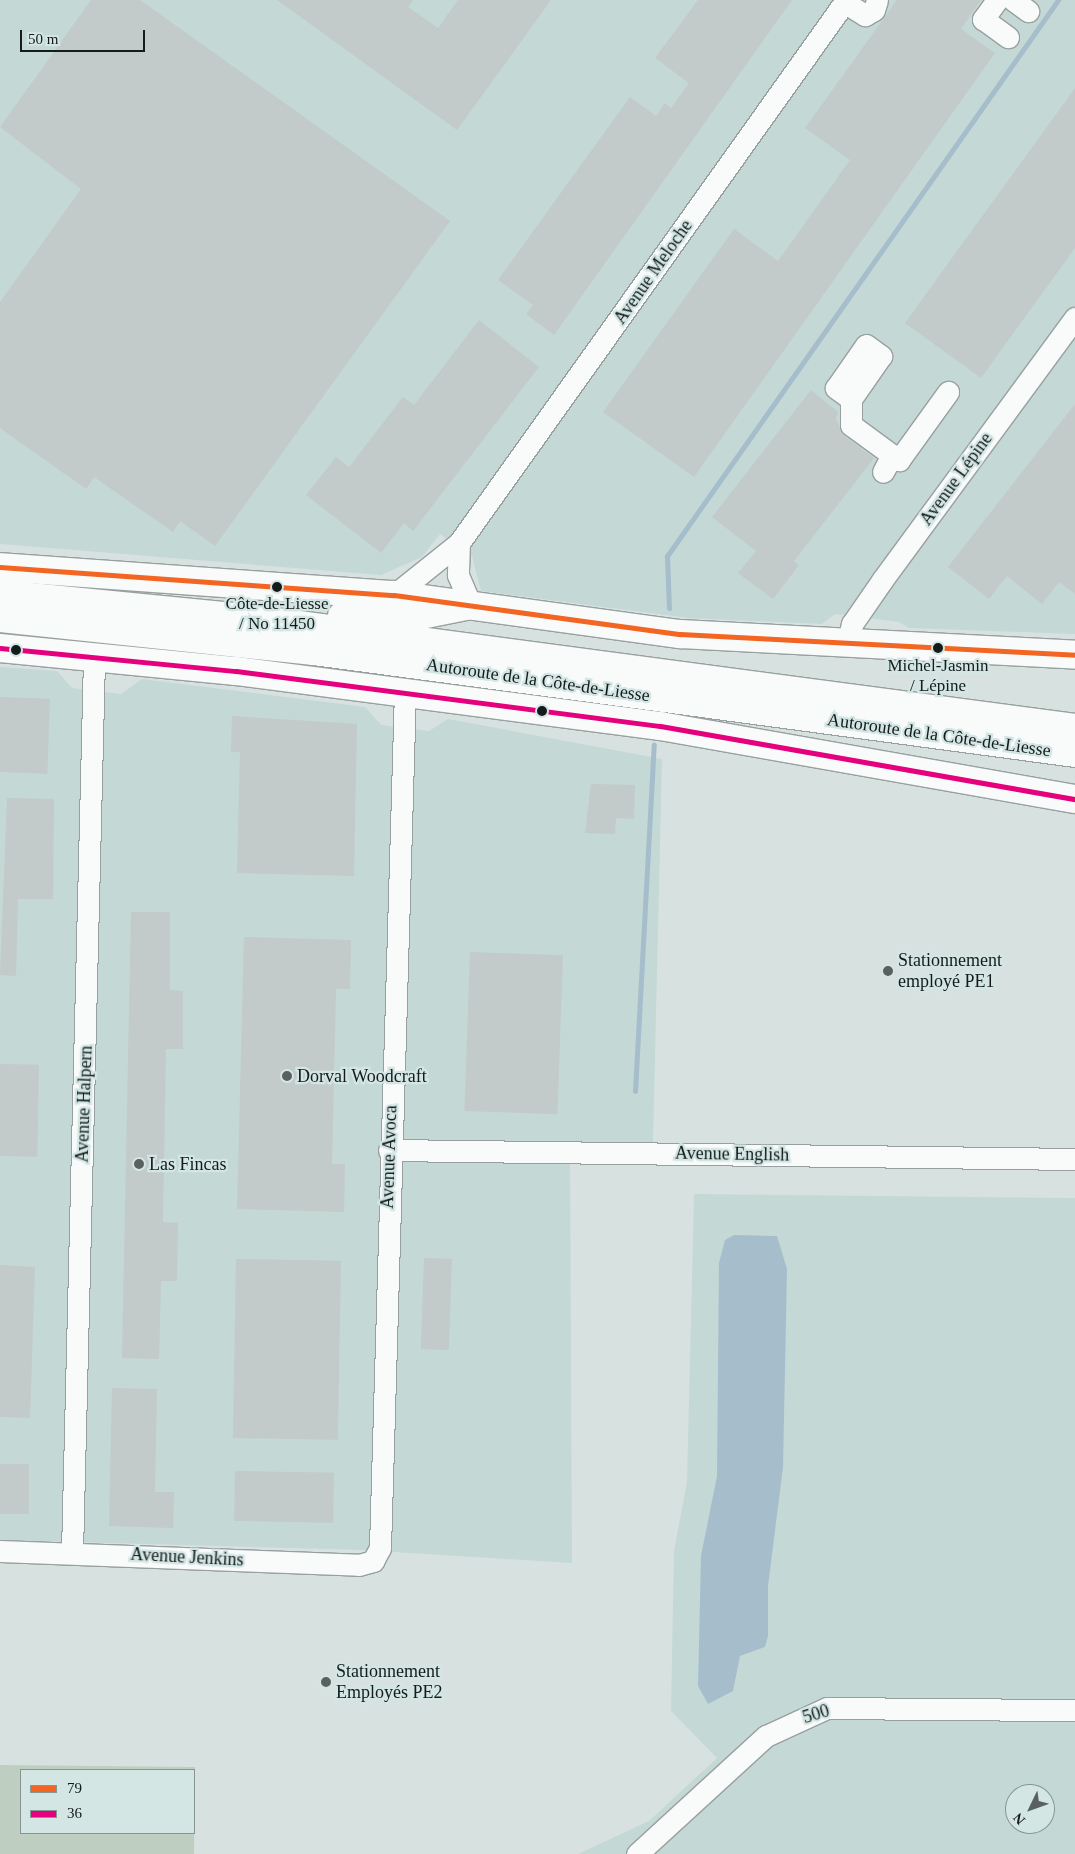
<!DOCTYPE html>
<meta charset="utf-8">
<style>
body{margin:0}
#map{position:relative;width:1075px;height:1854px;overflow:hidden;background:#d7e2e0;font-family:"Times New Roman",serif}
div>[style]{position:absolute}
.built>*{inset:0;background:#c4d8d6}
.green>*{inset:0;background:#becfc1}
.water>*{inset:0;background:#a6bdcc}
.stream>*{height:5px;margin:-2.5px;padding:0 2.5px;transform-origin:2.5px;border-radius:2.5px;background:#a6bdcc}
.building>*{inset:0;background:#c2caca;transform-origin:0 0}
.roads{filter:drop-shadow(1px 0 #98a09f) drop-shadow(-1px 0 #98a09f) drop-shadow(0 1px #98a09f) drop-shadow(0 -1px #98a09f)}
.minor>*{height:21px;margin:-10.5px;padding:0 10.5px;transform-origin:10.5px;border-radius:10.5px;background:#f9fbfa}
.major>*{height:28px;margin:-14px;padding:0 14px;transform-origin:14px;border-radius:14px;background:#f9fbfa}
.highway>*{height:28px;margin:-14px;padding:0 14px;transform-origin:14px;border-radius:14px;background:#f9fbfa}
.bus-1>*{height:5px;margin:-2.5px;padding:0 2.5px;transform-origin:2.5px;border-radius:2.5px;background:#f26522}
.bus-2>*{height:5px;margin:-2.5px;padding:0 2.5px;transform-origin:2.5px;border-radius:2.5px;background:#e5007d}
.dots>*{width:14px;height:14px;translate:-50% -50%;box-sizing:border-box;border:2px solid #d3e6e4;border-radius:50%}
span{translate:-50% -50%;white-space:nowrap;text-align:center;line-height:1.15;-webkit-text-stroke:4.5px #d3e6e4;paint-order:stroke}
.bus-label{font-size:17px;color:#141b1b}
.street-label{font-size:18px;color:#141b1b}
.poi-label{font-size:18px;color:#141b1b}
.left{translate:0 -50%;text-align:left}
.legend{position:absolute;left:20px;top:1769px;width:175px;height:65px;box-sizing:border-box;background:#d3e6e4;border:1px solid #879594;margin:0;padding:6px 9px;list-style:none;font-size:15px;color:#141b1b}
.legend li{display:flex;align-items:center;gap:10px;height:25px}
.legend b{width:25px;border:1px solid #879594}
.north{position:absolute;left:1005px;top:1784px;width:50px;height:50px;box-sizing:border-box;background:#d3e6e4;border:1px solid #879594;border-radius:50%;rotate:228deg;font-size:14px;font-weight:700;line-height:20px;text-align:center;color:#141b1b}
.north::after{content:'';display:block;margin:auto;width:18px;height:22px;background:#586160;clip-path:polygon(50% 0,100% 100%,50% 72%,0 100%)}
.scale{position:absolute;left:20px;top:30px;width:125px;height:22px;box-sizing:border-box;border:2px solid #141b1b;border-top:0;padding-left:6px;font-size:15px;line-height:18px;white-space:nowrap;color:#141b1b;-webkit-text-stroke:4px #d3e6e4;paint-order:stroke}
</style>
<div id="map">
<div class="built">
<i style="clip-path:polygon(0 0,1075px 0,1075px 634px,909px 628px,899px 622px,835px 614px,822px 624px,688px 618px,481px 591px,472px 556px,440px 534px,422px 557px,381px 575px,0 544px)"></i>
<i style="clip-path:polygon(0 667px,57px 671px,72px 688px,121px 694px,142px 679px,365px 707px,381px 725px,429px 731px,448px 719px,662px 759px,653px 1142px,570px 1142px,572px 1563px,362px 1550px,0 1540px)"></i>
<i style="clip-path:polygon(evenodd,694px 1194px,1075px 1198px,1075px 1854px,578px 1854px,649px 1821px,717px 1758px,671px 1711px,674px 1551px,687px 1482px,694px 1194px,1015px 1794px,1045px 1794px,1045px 1824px,1015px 1824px,1015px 1794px)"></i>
</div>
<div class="green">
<i style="clip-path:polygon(evenodd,0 1765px,195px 1767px,194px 1854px,0 1854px,0 1765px,21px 1770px,194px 1770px,194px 1833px,21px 1833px,21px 1770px)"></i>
</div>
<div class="water">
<i style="clip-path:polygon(734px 1235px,777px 1236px,787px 1269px,783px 1467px,768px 1586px,768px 1636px,765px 1647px,740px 1656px,733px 1691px,708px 1704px,698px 1686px,701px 1556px,717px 1476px,719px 1263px,725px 1240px)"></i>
</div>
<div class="stream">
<i style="left:669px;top:608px;width:52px;rotate:-92.2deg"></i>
<i style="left:667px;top:556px;width:680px;rotate:-54.88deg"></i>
<i style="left:635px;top:1091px;width:347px;rotate:-86.9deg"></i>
</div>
<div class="building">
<i style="clip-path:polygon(91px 0,140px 0,450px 221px,215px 546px,180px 521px,173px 532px,94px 477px,86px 489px,0 428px,0 302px,81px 189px,0 127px)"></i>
<i style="clip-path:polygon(277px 0,413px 0,408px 7px,438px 28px,458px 0,551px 0,457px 130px)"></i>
<i style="clip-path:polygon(698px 0,792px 0,554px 335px,526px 314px,533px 305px,498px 280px,630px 97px,656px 116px,665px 103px,671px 108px,689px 83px,655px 58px)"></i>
<i style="clip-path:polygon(897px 0,981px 0,961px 29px,995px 53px,694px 477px,603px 412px,734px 229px,778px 261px,850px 160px,805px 128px)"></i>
<i style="clip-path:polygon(1075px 88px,1075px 248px,981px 378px,905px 323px)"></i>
<i style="clip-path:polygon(479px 320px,539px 367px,413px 531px,404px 523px,381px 553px,306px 495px,336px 457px,349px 467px,403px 397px,414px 405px)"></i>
<i style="clip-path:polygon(811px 390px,838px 412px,836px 419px,843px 435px,874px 458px,794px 561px,799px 565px,773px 599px,738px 573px,756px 551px,712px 517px)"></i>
<i style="clip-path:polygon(1075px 404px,1075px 594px,1059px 582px,1042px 604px,1007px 576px,989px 599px,948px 567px)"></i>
<i style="left:0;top:697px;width:50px;height:75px;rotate:2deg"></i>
<i style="clip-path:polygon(232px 716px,357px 724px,354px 876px,237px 873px,240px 752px,231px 752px)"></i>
<i style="clip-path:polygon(591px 784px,635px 785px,634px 819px,616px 818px,615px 834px,585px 833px)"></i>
<i style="clip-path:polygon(7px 798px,54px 799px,53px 899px,18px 899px,16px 976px,0 975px)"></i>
<i style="clip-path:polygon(131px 912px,170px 912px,170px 990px,183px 991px,183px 1049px,166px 1049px,163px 1222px,178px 1223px,177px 1281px,161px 1281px,159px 1359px,122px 1358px)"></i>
<i style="clip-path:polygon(244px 937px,351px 940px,350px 989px,336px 989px,332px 1164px,345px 1164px,344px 1212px,237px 1209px)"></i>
<i style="left:470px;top:952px;width:93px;height:159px;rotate:2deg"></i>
<i style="left:0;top:1064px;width:39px;height:92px;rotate:1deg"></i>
<i style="left:424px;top:1258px;width:28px;height:91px;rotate:2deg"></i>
<i style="left:236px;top:1259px;width:105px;height:179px;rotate:1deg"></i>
<i style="clip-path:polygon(0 1265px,35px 1267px,30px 1418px,0 1417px)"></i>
<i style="clip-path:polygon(112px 1388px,157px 1389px,155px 1492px,174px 1492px,173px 1528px,109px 1526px)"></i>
<i style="left:0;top:1464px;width:29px;height:50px"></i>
<i style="left:235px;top:1471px;width:99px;height:50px;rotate:1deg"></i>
</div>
<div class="roads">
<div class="minor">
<i style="left:997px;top:0;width:24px;rotate:126deg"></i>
<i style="left:983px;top:19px;width:31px;rotate:36deg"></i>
<i style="left:1013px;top:0;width:19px;rotate:36deg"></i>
<i style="left:844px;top:2px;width:25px;rotate:32deg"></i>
<i style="left:865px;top:15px;width:10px;rotate:-29deg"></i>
<i style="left:874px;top:10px;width:10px;rotate:-73deg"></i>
<i style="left:851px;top:399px;width:19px;rotate:-144deg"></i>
<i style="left:836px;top:388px;width:52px;rotate:-55.1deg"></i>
<i style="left:866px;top:345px;width:19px;rotate:36deg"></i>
<i style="left:881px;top:356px;width:52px;rotate:124.9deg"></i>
<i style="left:851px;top:399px;width:26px;rotate:90deg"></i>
<i style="left:851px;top:425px;width:51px;rotate:36.2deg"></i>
<i style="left:892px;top:455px;width:19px;rotate:118deg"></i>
<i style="left:892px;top:455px;width:9px;rotate:36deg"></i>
<i style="left:899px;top:460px;width:84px;rotate:-54.2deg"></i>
<i style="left:459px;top:543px;width:32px;rotate:92deg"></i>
<i style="left:458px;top:575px;width:33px;rotate:67deg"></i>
<i style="left:394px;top:595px;width:83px;rotate:-38.7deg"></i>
<i style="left:459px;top:543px;width:667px;rotate:-54.52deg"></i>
<i style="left:847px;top:644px;width:21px;rotate:-76deg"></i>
<i style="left:852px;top:624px;width:55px;rotate:-55.4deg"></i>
<i style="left:883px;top:579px;width:324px;rotate:-53.7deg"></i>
<i style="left:389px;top:1150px;width:686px;rotate:0.75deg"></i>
<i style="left:0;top:1551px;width:359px;rotate:2.2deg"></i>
<i style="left:359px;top:1565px;width:15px;rotate:-16deg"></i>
<i style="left:373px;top:1561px;width:15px;rotate:-62deg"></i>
<i style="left:380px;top:1548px;width:856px;rotate:-88.33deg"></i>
<i style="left:72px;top:1552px;width:896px;rotate:-88.59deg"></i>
<i style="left:637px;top:1854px;width:175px;rotate:-42.5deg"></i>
<i style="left:766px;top:1736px;width:67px;rotate:-24.7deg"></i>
<i style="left:827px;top:1708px;width:248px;rotate:0.5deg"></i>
</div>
<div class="major">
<i style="left:0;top:567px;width:395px;rotate:4.1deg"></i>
<i style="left:394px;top:595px;width:289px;rotate:7.8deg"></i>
<i style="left:680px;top:634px;width:396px;rotate:3deg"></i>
<i style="left:0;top:648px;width:237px;rotate:5.6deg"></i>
<i style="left:236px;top:671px;width:428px;rotate:7.4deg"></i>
<i style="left:660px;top:726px;width:421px;rotate:10deg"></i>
</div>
<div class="highway">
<i style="left:0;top:594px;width:247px;rotate:5.6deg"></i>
<i style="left:246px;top:618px;width:836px;rotate:7.56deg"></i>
<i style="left:342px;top:616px;width:74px"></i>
<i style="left:416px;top:616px;width:56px;rotate:-11.3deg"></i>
<i style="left:0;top:618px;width:316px;rotate:6deg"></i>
<i style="left:314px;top:651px;width:768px;rotate:7.63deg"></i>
</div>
</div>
<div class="bus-1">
<i style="left:0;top:567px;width:395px;rotate:4.1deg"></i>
<i style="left:394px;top:595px;width:289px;rotate:7.8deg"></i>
<i style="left:680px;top:634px;width:396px;rotate:3deg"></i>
</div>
<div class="bus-2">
<i style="left:0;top:648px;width:237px;rotate:5.6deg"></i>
<i style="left:236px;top:671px;width:428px;rotate:7.4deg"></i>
<i style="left:660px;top:726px;width:421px;rotate:10deg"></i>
</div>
<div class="dots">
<i style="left:277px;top:587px;background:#141b1b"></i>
<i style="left:938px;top:648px;background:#141b1b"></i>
<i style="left:16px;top:650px;background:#141b1b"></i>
<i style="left:542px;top:711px;background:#141b1b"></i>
<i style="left:888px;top:971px;background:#586160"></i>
<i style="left:287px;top:1076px;background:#586160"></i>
<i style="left:139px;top:1164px;background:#586160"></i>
<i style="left:326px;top:1682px;background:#586160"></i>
</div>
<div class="bus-label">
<span style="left:277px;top:614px">Côte-de-Liesse<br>/ No 11450</span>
<span style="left:938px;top:676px">Michel-Jasmin<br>/ Lépine</span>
</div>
<div class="street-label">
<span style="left:653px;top:272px;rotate:-55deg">Avenue Meloche</span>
<span style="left:956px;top:479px;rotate:-54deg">Avenue Lépine</span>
<span style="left:538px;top:680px;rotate:8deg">Autoroute de la Côte-de-Liesse</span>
<span style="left:939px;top:735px;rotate:8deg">Autoroute de la Côte-de-Liesse</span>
<span style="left:84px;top:1104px;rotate:-88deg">Avenue Halpern</span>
<span style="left:732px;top:1154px;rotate:1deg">Avenue English</span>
<span style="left:389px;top:1157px;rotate:-88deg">Avenue Avoca</span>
<span style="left:187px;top:1557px;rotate:3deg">Avenue Jenkins</span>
<span style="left:816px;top:1714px;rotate:-17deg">500</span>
</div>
<div class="poi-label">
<span class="left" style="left:898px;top:971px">Stationnement<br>employé PE1</span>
<span class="left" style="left:297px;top:1076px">Dorval Woodcraft</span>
<span class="left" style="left:149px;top:1164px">Las Fincas</span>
<span class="left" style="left:336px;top:1682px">Stationnement<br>Employés PE2</span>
</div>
<ul class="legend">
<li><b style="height:6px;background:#f26522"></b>79</li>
<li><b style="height:6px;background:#e5007d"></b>36</li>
</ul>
<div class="north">N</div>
<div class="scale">50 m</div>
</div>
